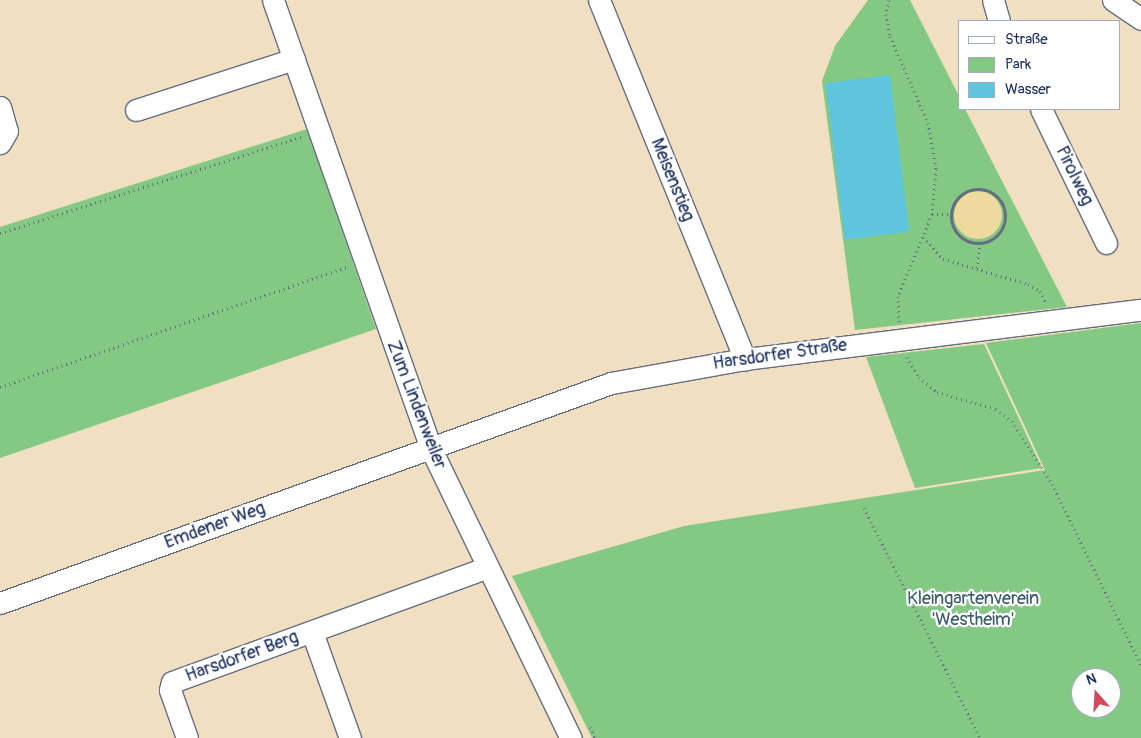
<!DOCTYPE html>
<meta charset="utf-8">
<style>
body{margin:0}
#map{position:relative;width:1141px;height:738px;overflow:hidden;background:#f1dfc1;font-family:Pangolin,sans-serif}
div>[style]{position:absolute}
.green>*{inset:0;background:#83c983}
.sand>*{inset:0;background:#eeda9e}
.round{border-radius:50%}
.water>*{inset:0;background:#5fc5dc;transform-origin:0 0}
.path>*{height:3px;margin-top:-1.5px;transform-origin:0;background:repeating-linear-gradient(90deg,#666d81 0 1px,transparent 0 5px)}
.path>.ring{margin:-1.5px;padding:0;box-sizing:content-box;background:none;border:3px solid #666d81;border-radius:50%}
.roads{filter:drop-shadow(1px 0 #666d81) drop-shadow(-1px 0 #666d81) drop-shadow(0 1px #666d81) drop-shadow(0 -1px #666d81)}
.street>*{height:21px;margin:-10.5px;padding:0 10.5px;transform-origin:10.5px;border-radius:10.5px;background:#fff}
span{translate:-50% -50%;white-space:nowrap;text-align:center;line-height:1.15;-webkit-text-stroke:4.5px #fff;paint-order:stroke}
.street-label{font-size:18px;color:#1b2f5e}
.park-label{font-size:18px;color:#3a5d69}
.legend{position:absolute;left:958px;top:20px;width:162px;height:90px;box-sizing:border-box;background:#fff;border:1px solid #a4acbf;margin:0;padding:6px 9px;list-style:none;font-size:15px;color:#1b2f5e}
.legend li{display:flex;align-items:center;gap:10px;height:25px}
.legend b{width:25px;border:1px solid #a4acbf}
.north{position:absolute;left:1071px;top:668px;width:50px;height:50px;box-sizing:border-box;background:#fff;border:1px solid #a4acbf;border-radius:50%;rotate:341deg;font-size:14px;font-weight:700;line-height:20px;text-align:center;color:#1b2f5e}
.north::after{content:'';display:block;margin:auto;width:18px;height:22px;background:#d1495b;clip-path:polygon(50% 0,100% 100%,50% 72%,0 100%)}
</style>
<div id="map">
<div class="green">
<i style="clip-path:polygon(868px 0,910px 0,960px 98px,960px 109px,965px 109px,1067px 307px,855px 330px,822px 81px,835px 46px)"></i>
<i style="clip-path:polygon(307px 129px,376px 329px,0 458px,0 227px)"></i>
<i style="clip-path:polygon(evenodd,1141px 323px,1141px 738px,592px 738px,512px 576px,684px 526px,1045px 470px,986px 343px,1141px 323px,1081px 678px,1111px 678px,1111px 708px,1081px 708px,1081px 678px)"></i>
<i style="clip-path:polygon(984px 344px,1042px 468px,915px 488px,866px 357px)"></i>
</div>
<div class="sand">
<i class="round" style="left:954px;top:191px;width:48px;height:48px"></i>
</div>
<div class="water">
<i style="left:890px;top:75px;width:158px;height:65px;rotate:83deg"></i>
</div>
<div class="path">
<i style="left:889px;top:0;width:14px;rotate:102deg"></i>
<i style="left:886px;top:14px;width:22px;rotate:80deg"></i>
<i style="left:890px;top:36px;width:95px;rotate:66.4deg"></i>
<i style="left:928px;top:123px;width:47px;rotate:80.1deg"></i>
<i style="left:936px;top:169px;width:45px;rotate:95.1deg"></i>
<i style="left:932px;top:214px;width:89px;rotate:112.5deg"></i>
<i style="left:898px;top:296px;width:26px;rotate:88deg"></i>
<i class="ring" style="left:951px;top:189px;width:51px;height:51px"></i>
<i style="left:932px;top:214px;width:19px"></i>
<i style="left:0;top:233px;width:316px;rotate:-17.7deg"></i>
<i style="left:923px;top:237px;width:30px;rotate:48deg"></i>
<i style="left:943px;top:259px;width:89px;rotate:16.4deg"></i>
<i style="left:1028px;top:284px;width:14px;rotate:30deg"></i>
<i style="left:1040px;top:291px;width:13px;rotate:63deg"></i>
<i style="left:977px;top:268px;width:25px;rotate:-83deg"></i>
<i style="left:907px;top:357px;width:23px;rotate:59deg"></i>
<i style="left:919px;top:377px;width:23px;rotate:40deg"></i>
<i style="left:937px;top:392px;width:61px;rotate:16.1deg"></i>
<i style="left:996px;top:409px;width:20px;rotate:37deg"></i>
<i style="left:1012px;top:421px;width:75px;rotate:57.6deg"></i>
<i style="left:1052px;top:484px;width:202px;rotate:63.8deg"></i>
<i style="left:0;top:387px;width:366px;rotate:-19.1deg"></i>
<i style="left:864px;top:508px;width:258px;rotate:63.2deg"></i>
<i style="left:590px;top:727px;width:12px;rotate:66deg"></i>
</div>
<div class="roads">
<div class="street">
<i style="left:273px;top:0;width:476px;rotate:70.6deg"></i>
<i style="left:431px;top:449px;width:321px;rotate:64.2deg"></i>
<i style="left:599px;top:0;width:388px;rotate:67.9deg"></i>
<i style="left:993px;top:0;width:22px;rotate:74deg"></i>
<i style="left:1113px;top:0;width:34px;rotate:34deg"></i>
<i style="left:0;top:107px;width:25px;rotate:74deg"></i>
<i style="left:7px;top:131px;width:14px;rotate:120deg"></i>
<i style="left:1041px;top:109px;width:149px;rotate:64.1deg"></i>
<i style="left:136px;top:110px;width:166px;rotate:-17.9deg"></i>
<i style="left:0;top:603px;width:649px;rotate:-19.8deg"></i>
<i style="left:611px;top:383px;width:136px;rotate:-10.2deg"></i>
<i style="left:745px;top:359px;width:399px;rotate:-7.1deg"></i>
<i style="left:312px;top:632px;width:113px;rotate:70.3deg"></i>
<i style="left:187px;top:738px;width:51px;rotate:-109.5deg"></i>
<i style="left:170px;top:690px;width:8px;rotate:-76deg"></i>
<i style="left:172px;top:682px;width:333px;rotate:-20deg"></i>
</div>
</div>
<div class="street-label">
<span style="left:1074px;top:176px;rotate:64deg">Pirolweg</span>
<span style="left:672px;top:180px;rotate:68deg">Meisenstieg</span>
<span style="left:780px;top:355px;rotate:-8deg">Harsdorfer Straße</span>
<span style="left:416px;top:405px;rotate:69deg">Zum Lindenweiler</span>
<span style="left:215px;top:526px;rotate:-20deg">Emdener Weg</span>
<span style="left:242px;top:657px;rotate:-20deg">Harsdorfer Berg</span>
</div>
<div class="park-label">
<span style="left:973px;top:610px">Kleingartenverein<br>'Westheim'</span>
</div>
<ul class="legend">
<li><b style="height:6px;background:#fff"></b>Straße</li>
<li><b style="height:14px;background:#83c983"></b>Park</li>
<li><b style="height:14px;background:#5fc5dc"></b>Wasser</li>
</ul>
<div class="north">N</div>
</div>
